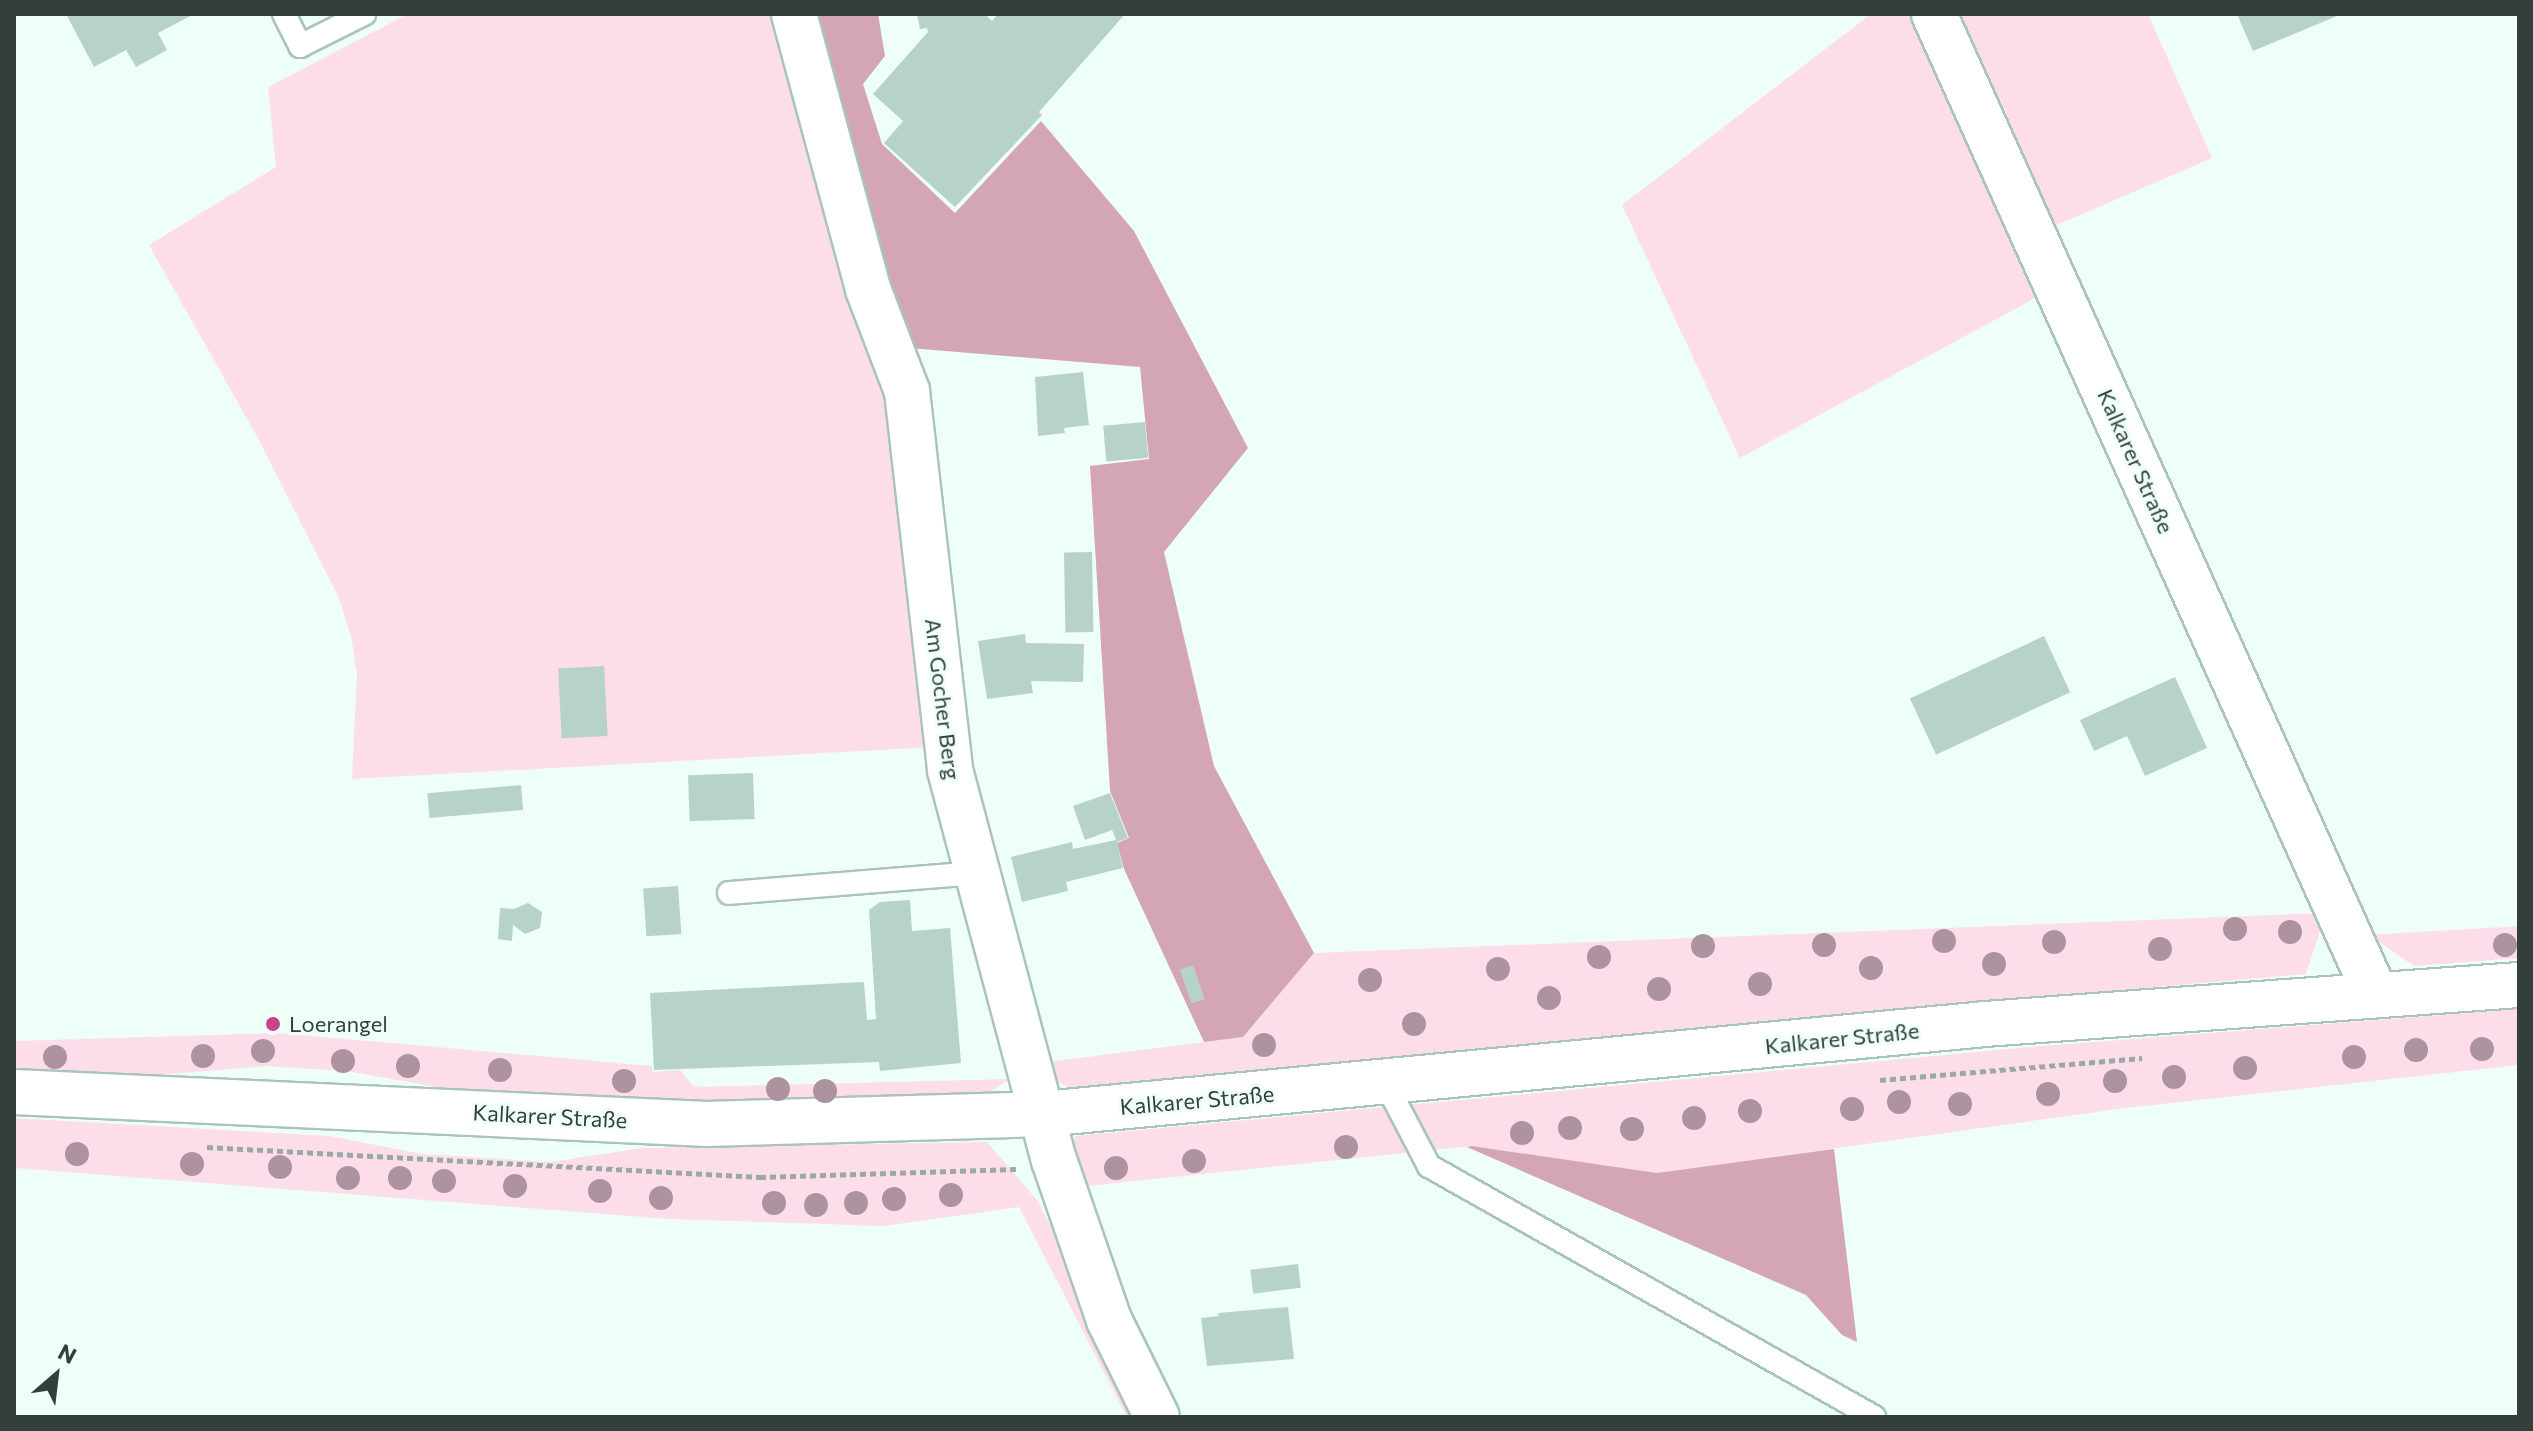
<!DOCTYPE html>
<meta charset="utf-8">
<style>
body{margin:0}
#map{position:relative;width:2533px;height:1431px;overflow:hidden;background:#eefff8;font-family:Commissioner,sans-serif}
div>[style]{position:absolute}
.green>*{inset:0;background:#fddde9}
.forest>*{inset:0;background:#d4a5b7}
.building>*{inset:0;background:#b7d3c9;transform-origin:0 0}
.path>*{height:5px;margin-top:-2.5px;transform-origin:0;background:repeating-linear-gradient(90deg,#9aa9a3 0 6px,transparent 0 10px)}
.roads{filter:drop-shadow(2px 0 #a9c4ba) drop-shadow(-2px 0 #a9c4ba) drop-shadow(0 2px #a9c4ba) drop-shadow(0 -2px #a9c4ba)}
.lane>*{height:22px;margin:-11px;padding:0 11px;transform-origin:11px;border-radius:11px;background:#fff}
.street>*{height:44px;margin:-22px;padding:0 22px;transform-origin:22px;border-radius:22px;background:#fff}
.primary>*{height:44px;margin:-22px;padding:0 22px;transform-origin:22px;border-radius:22px;background:#fff}
.trees>*{width:24px;height:24px;margin:-12px;border-radius:50%;background:#ad939f}
.dots>*{width:22px;height:22px;translate:-50% -50%;box-sizing:border-box;border:4px solid #eefff8;border-radius:50%}
span{translate:-50% -50%;white-space:nowrap;text-align:center;line-height:1.15;-webkit-text-stroke:6px #eefff8;paint-order:stroke}
.street-label{font-size:22px;color:#343f3b}
.poi-label{font-size:22px;color:#343f3b}
.left{translate:0 -50%;text-align:left}
.frame{position:absolute;inset:0;border:16px solid #343f3b;pointer-events:none}
.north{position:absolute;left:16px;top:1335px;width:80px;height:80px;-webkit-text-stroke:6px #eefff8;paint-order:stroke;rotate:28deg;font-size:22px;font-weight:700;line-height:32px;text-align:center;color:#343f3b}
.north::after{content:'';display:block;margin:auto;width:28px;height:36px;background:#343f3b;clip-path:polygon(50% 0,100% 100%,50% 72%,0 100%)}
</style>
<div id="map">
<div class="green">
<i style="clip-path:polygon(408px 14px,780px 14px,894px 401px,935px 747px,352px 779px,357px 675px,351px 636px,339px 598px,259px 440px,149px 245px,276px 167px,268px 87px)"></i>
<i style="clip-path:polygon(1871px 14px,1918px 14px,2039px 296px,1740px 458px,1622px 205px)"></i>
<i style="clip-path:polygon(1943px 14px,2148px 14px,2212px 158px,2041px 232px)"></i>
<i style="clip-path:polygon(2326px 913px,2306px 974px,1689px 1028px,1072px 1089px,1056px 1081px,1048px 1062px,1243px 1037px,1314px 953px)"></i>
<i style="clip-path:polygon(2519px 926px,2519px 958px,2414px 966px,2369px 935px)"></i>
<i style="clip-path:polygon(2519px 1009px,2519px 1065px,2125px 1108px,1657px 1173px,1472px 1146px,1068px 1188px,1068px 1166px,1075px 1136px,2030px 1047px)"></i>
<i style="clip-path:polygon(278px 1033px,652px 1066px,653px 1072px,680px 1070px,694px 1087px,1010px 1079px,988px 1093px,701px 1102px,469px 1093px,347px 1071px,266px 1066px,147px 1076px,14px 1069px,14px 1041px)"></i>
<i style="clip-path:polygon(14px 1118px,330px 1136px,422px 1154px,550px 1162px,642px 1148px,987px 1142px,1037px 1200px,1149px 1417px,1127px 1417px,1019px 1207px,884px 1226px,668px 1219px,14px 1168px)"></i>
</div>
<div class="forest">
<i style="clip-path:polygon(806px 14px,878px 14px,885px 56px,863px 84px,882px 144px,955px 213px,1041px 121px,1134px 231px,1248px 448px,1164px 552px,1214px 766px,1314px 953px,1243px 1037px,1204px 1042px,1124px 869px,1117px 843px,1129px 838px,1110px 791px,1090px 466px,1149px 459px,1140px 367px,909px 348px)"></i>
<i style="clip-path:polygon(1472px 1146px,1657px 1173px,1834px 1149px,1857px 1342px,1842px 1335px,1806px 1295px,1467px 1147px)"></i>
</div>
<div class="building">
<i style="clip-path:polygon(66px 14px,194px 14px,158px 33px,167px 50px,136px 67px,126px 50px,94px 67px)"></i>
<i style="clip-path:polygon(917px 14px,985px 14px,992px 21px,998px 14px,1125px 14px,1039px 112px,1042px 115px,955px 207px,884px 143px,903px 121px,873px 94px,928px 32px,927px 28px,920px 29px)"></i>
<i style="clip-path:polygon(2237px 14px,2342px 14px,2253px 51px)"></i>
<i style="clip-path:polygon(1083px 372px,1089px 425px,1064px 428px,1065px 433px,1038px 436px,1035px 377px)"></i>
<i style="left:1145px;top:422px;width:36px;height:42px;rotate:85deg"></i>
<i style="left:1092px;top:552px;width:80px;height:28px;rotate:89deg"></i>
<i style="clip-path:polygon(1025px 634px,1026px 643px,1084px 644px,1083px 682px,1031px 681px,1033px 693px,987px 699px,978px 641px)"></i>
<i style="left:2044px;top:636px;width:62px;height:148px;rotate:65deg"></i>
<i style="left:604px;top:666px;width:70px;height:46px;rotate:87deg"></i>
<i style="clip-path:polygon(2175px 677px,2207px 748px,2145px 776px,2127px 736px,2094px 751px,2080px 720px)"></i>
<i style="left:753px;top:773px;width:46px;height:65px;rotate:88deg"></i>
<i style="left:521px;top:785px;width:25px;height:94px;rotate:85deg"></i>
<i style="clip-path:polygon(1110px 793px,1128px 838px,1117px 842px,1123px 868px,1066px 882px,1068px 891px,1022px 902px,1011px 857px,1072px 842px,1073px 849px,1116px 840px,1112px 830px,1085px 840px,1073px 806px)"></i>
<i style="left:678px;top:886px;width:48px;height:35px;rotate:86deg"></i>
<i style="clip-path:polygon(910px 900px,912px 931px,950px 928px,961px 1063px,880px 1071px,879px 1062px,654px 1070px,650px 993px,864px 982px,867px 1020px,876px 1019px,869px 910px,880px 902px)"></i>
<i style="clip-path:polygon(528px 903px,542px 912px,540px 928px,525px 934px,513px 925px,512px 941px,498px 939px,500px 908px,514px 909px)"></i>
<i style="left:1193px;top:965px;width:36px;height:14px;rotate:71deg"></i>
<i style="left:1298px;top:1264px;width:24px;height:48px;rotate:83deg"></i>
<i style="clip-path:polygon(1288px 1307px,1294px 1359px,1207px 1366px,1201px 1318px,1219px 1316px,1218px 1313px)"></i>
</div>
<div class="path">
<i style="left:1880px;top:1080px;width:263px;rotate:-4.8deg"></i>
<i style="left:207px;top:1147px;width:554px;rotate:3.11deg"></i>
<i style="left:760px;top:1177px;width:256px;rotate:-1.8deg"></i>
</div>
<div class="roads">
<div class="lane">
<i style="left:284px;top:14px;width:36px;rotate:63deg"></i>
<i style="left:300px;top:46px;width:72px;rotate:-26.6deg"></i>
<i style="left:729px;top:893px;width:250px;rotate:-4.6deg"></i>
<i style="left:1385px;top:1082px;width:95px;rotate:62.4deg"></i>
<i style="left:1429px;top:1166px;width:511px;rotate:29.42deg"></i>
</div>
<div class="street">
<i style="left:794px;top:14px;width:285px;rotate:74.9deg"></i>
<i style="left:868px;top:289px;width:109px;rotate:69.1deg"></i>
<i style="left:907px;top:391px;width:381px;rotate:83.5deg"></i>
<i style="left:950px;top:770px;width:404px;rotate:75.1deg"></i>
<i style="left:1054px;top:1160px;width:169px;rotate:71deg"></i>
<i style="left:1109px;top:1320px;width:108px;rotate:63.7deg"></i>
<i style="left:1934px;top:14px;width:1076px;rotate:65.75deg"></i>
</div>
<div class="primary">
<i style="left:14px;top:1092px;width:694px;rotate:2.64deg"></i>
<i style="left:707px;top:1124px;width:337px;rotate:-1.7deg"></i>
<i style="left:1044px;top:1114px;width:945px;rotate:-5.46deg"></i>
<i style="left:1985px;top:1024px;width:535px;rotate:-4.18deg"></i>
</div>
</div>
<div class="trees">
<i style="left:2235px;top:929px"></i>
<i style="left:2290px;top:932px"></i>
<i style="left:1944px;top:941px"></i>
<i style="left:2054px;top:942px"></i>
<i style="left:1824px;top:945px"></i>
<i style="left:2505px;top:945px"></i>
<i style="left:1703px;top:946px"></i>
<i style="left:2160px;top:949px"></i>
<i style="left:1599px;top:957px"></i>
<i style="left:1994px;top:964px"></i>
<i style="left:1871px;top:968px"></i>
<i style="left:1498px;top:969px"></i>
<i style="left:1370px;top:980px"></i>
<i style="left:1760px;top:984px"></i>
<i style="left:1659px;top:989px"></i>
<i style="left:1549px;top:998px"></i>
<i style="left:1414px;top:1024px"></i>
<i style="left:1264px;top:1045px"></i>
<i style="left:2482px;top:1049px"></i>
<i style="left:2416px;top:1050px"></i>
<i style="left:263px;top:1051px"></i>
<i style="left:203px;top:1056px"></i>
<i style="left:55px;top:1057px"></i>
<i style="left:2354px;top:1057px"></i>
<i style="left:343px;top:1061px"></i>
<i style="left:408px;top:1066px"></i>
<i style="left:2245px;top:1068px"></i>
<i style="left:500px;top:1070px"></i>
<i style="left:2174px;top:1077px"></i>
<i style="left:624px;top:1081px"></i>
<i style="left:2115px;top:1081px"></i>
<i style="left:778px;top:1089px"></i>
<i style="left:825px;top:1091px"></i>
<i style="left:2048px;top:1094px"></i>
<i style="left:1899px;top:1102px"></i>
<i style="left:1960px;top:1104px"></i>
<i style="left:1852px;top:1109px"></i>
<i style="left:1750px;top:1111px"></i>
<i style="left:1694px;top:1118px"></i>
<i style="left:1570px;top:1128px"></i>
<i style="left:1632px;top:1129px"></i>
<i style="left:1522px;top:1133px"></i>
<i style="left:1346px;top:1147px"></i>
<i style="left:77px;top:1154px"></i>
<i style="left:1194px;top:1161px"></i>
<i style="left:192px;top:1164px"></i>
<i style="left:280px;top:1167px"></i>
<i style="left:1116px;top:1168px"></i>
<i style="left:348px;top:1178px"></i>
<i style="left:400px;top:1178px"></i>
<i style="left:444px;top:1181px"></i>
<i style="left:515px;top:1186px"></i>
<i style="left:600px;top:1191px"></i>
<i style="left:951px;top:1195px"></i>
<i style="left:661px;top:1198px"></i>
<i style="left:894px;top:1199px"></i>
<i style="left:774px;top:1203px"></i>
<i style="left:856px;top:1203px"></i>
<i style="left:816px;top:1205px"></i>
</div>
<div class="dots">
<i style="left:273px;top:1024px;background:#c94486"></i>
</div>
<div class="street-label">
<span style="left:2136px;top:461px;rotate:66deg">Kalkarer Straße</span>
<span style="left:943px;top:699px;rotate:83deg">Am Gocher Berg</span>
<span style="left:1842px;top:1038px;rotate:-6deg">Kalkarer Straße</span>
<span style="left:1197px;top:1100px;rotate:-5deg">Kalkarer Straße</span>
<span style="left:550px;top:1116px;rotate:3deg">Kalkarer Straße</span>
</div>
<div class="poi-label">
<span class="left" style="left:289px;top:1024px">Loerangel</span>
</div>
<div class="frame"></div>
<div class="north">N</div>
</div>
